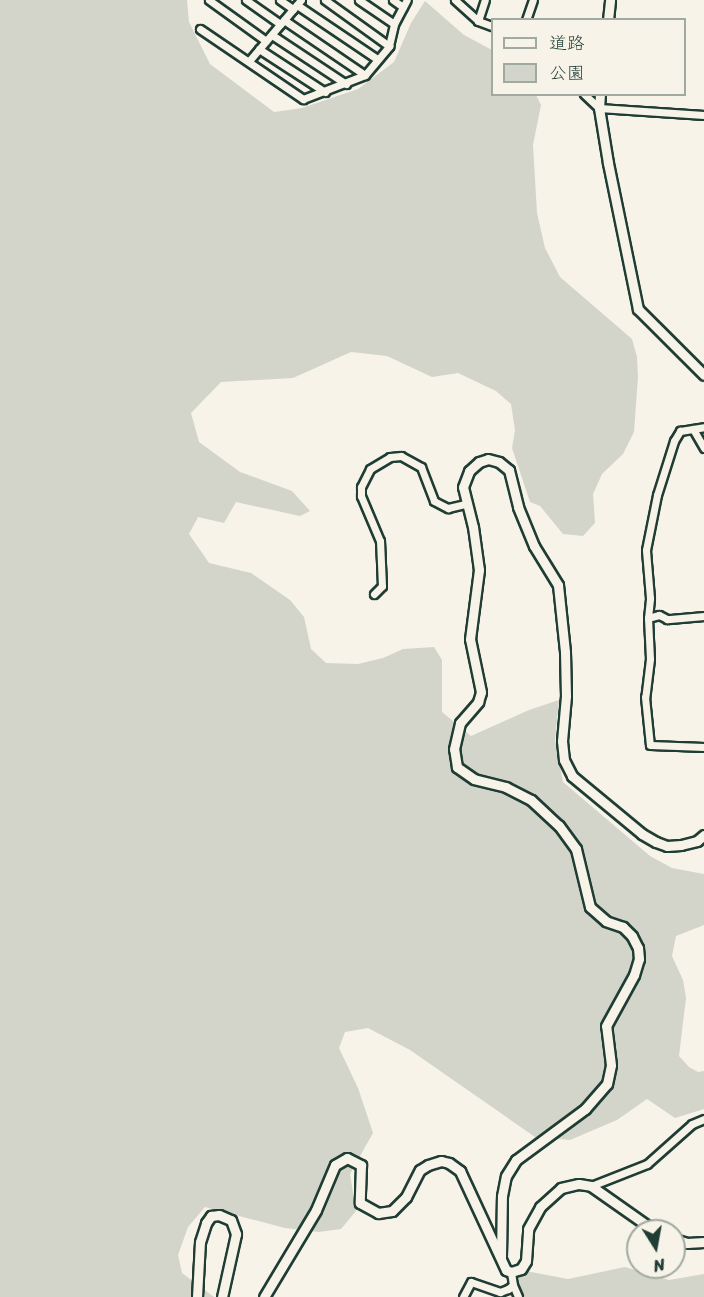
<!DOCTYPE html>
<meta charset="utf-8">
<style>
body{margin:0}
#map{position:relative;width:704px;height:1297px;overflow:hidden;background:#f7f3e8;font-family:Sriracha,"Klee One",sans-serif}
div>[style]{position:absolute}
.green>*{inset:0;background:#d3d5ca}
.roads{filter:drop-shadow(2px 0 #1f3d34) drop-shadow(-2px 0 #1f3d34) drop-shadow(0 2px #1f3d34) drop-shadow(0 -2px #1f3d34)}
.minor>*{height:7px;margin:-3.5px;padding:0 3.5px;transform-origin:3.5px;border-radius:3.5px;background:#f7f3e8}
.tertiary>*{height:9px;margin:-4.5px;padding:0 4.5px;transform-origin:4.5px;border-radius:4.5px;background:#f7f3e8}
span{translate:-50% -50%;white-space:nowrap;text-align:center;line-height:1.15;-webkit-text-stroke:6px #f7f3e8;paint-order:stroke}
.legend{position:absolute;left:491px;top:18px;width:195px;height:78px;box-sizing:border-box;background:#f7f3e8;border:2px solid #a1aaa0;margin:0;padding:8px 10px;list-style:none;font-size:18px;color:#1f3d34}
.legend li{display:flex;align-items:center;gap:12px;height:30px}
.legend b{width:30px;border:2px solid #a1aaa0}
.north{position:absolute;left:626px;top:1219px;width:60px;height:60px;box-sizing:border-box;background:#f7f3e8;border:2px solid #a1aaa0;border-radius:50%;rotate:169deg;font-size:16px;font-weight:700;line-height:24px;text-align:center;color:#1f3d34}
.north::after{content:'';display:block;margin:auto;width:21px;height:27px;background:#1f3d34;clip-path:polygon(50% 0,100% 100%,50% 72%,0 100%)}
</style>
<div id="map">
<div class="green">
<i style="clip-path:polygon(0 0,187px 0,189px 22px,210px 64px,274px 112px,302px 108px,358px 89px,394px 62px,411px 23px,425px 1px,464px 35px,492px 50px,492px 94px,536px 95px,541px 105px,533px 145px,537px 213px,545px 248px,560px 277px,632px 339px,637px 357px,638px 377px,634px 432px,623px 454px,602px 474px,593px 494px,595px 523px,583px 536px,563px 534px,540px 506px,530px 502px,512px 448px,515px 430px,511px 404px,496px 391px,458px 373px,432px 377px,387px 356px,351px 352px,293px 378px,221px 382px,191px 413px,199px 442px,240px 472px,292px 491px,310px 511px,300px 516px,236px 502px,224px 523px,198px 517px,189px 534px,209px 563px,251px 573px,290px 600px,304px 617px,311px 649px,326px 663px,358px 664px,383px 658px,403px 649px,434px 647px,442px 660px,442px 712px,471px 736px,529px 710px,559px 700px,555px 740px,563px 782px,650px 856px,672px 868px,704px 874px,704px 925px,676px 936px,672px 956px,683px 980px,686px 998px,679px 1056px,689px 1067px,698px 1072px,704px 1071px,704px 1109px,675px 1118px,647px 1099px,617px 1120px,570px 1140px,535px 1137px,410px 1050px,368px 1028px,345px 1032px,339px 1048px,358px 1088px,373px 1133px,350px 1174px,356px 1211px,341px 1229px,319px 1232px,285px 1228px,205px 1207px,188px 1227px,178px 1255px,182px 1273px,214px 1297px,0 1297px)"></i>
<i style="clip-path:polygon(625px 1267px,669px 1280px,704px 1274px,704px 1297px,516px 1297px,519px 1275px,526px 1271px,568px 1279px)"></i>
</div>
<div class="roads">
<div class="minor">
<i style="left:209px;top:0;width:70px;rotate:35.7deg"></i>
<i style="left:246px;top:0;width:42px;rotate:35.2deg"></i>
<i style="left:280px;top:0;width:16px;rotate:35deg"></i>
<i style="left:325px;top:0;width:79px;rotate:35.7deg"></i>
<i style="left:359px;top:0;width:42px;rotate:34.4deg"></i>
<i style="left:393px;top:0;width:12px;rotate:35deg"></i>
<i style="left:455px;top:0;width:31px;rotate:42deg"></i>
<i style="left:478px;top:21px;width:15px;rotate:20deg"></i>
<i style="left:297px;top:5px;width:97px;rotate:34deg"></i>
<i style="left:284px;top:20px;width:98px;rotate:34.2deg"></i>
<i style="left:526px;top:20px;width:21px;rotate:-71deg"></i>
<i style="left:478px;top:21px;width:22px;rotate:-72deg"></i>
<i style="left:200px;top:29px;width:125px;rotate:34.2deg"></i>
<i style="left:303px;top:99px;width:66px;rotate:-21.2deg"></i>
<i style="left:365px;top:75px;width:38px;rotate:-50deg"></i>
<i style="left:389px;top:46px;width:23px;rotate:-77deg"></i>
<i style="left:394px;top:24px;width:27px;rotate:-62deg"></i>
<i style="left:272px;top:35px;width:89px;rotate:33.5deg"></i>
<i style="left:259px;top:49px;width:79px;rotate:33.1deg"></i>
<i style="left:249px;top:61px;width:80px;rotate:-49.6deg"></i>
<i style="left:584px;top:94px;width:21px;rotate:43deg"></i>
<i style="left:599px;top:108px;width:105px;rotate:3.8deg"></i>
<i style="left:693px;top:429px;width:22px;rotate:60deg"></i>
<i style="left:374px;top:594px;width:11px;rotate:-45deg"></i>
<i style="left:382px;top:586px;width:45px;rotate:-92.5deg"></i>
<i style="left:380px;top:541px;width:49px;rotate:-112.9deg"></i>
<i style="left:361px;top:496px;width:9px;rotate:-90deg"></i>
<i style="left:361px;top:487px;width:20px;rotate:-63deg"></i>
<i style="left:370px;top:469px;width:23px;rotate:-31deg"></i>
<i style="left:390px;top:457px;width:11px;rotate:-5deg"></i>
<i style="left:401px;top:456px;width:23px;rotate:29deg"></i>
<i style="left:421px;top:467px;width:36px;rotate:69deg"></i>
<i style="left:434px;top:501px;width:16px;rotate:27deg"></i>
<i style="left:448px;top:508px;width:18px;rotate:-13deg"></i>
<i style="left:704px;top:616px;width:37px;rotate:175deg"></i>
<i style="left:667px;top:619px;width:9px;rotate:-153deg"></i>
<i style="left:659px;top:615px;width:11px;rotate:165deg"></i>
<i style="left:648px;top:618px;width:41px;rotate:87.2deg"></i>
<i style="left:650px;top:659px;width:38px;rotate:97deg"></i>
<i style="left:645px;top:697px;width:48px;rotate:84.1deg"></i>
<i style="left:650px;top:745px;width:54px;rotate:2.1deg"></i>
<i style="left:648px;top:618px;width:20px;rotate:-84deg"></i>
<i style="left:650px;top:598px;width:48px;rotate:-94.8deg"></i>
<i style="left:646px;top:550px;width:56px;rotate:-78.7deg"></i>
<i style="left:657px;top:495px;width:57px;rotate:-72.5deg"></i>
<i style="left:674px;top:441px;width:12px;rotate:-59deg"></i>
<i style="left:680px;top:431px;width:24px;rotate:-9deg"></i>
<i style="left:591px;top:1186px;width:60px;rotate:-21.4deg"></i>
<i style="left:647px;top:1164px;width:60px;rotate:-41.6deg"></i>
<i style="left:692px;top:1124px;width:13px;rotate:-23deg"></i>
<i style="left:513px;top:1285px;width:13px;rotate:67deg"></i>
<i style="left:463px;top:1297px;width:17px;rotate:-62deg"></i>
<i style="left:471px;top:1282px;width:31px;rotate:19deg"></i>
<i style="left:500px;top:1292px;width:9px;rotate:-21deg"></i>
<i style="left:508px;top:1289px;width:6px;rotate:-39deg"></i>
<i style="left:513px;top:1285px;width:13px;rotate:-99deg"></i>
</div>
<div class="tertiary">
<i style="left:608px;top:20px;width:20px;rotate:-84deg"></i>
<i style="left:600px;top:94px;width:14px;rotate:94deg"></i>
<i style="left:599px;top:108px;width:56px;rotate:80.7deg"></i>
<i style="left:608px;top:163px;width:149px;rotate:78.4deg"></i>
<i style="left:638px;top:309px;width:93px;rotate:45deg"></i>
<i style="left:674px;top:1239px;width:14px;rotate:17deg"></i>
<i style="left:687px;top:1243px;width:17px;rotate:-3deg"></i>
<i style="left:501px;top:1257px;width:61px;rotate:-89.1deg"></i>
<i style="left:502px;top:1196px;width:20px;rotate:-79deg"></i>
<i style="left:506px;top:1176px;width:19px;rotate:-58deg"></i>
<i style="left:516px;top:1160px;width:86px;rotate:-36.5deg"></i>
<i style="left:585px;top:1109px;width:33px;rotate:-49deg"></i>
<i style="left:607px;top:1084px;width:19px;rotate:-78deg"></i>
<i style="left:611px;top:1065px;width:39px;rotate:-97deg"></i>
<i style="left:606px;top:1026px;width:58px;rotate:-61.2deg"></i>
<i style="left:634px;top:975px;width:17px;rotate:-73deg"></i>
<i style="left:639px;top:959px;width:11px;rotate:-95deg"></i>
<i style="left:638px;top:948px;width:13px;rotate:-117deg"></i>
<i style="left:632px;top:936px;width:13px;rotate:-135deg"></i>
<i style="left:623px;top:927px;width:18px;rotate:-161deg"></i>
<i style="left:606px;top:921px;width:21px;rotate:-139deg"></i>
<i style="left:590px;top:907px;width:60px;rotate:-103.6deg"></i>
<i style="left:576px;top:849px;width:29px;rotate:-126deg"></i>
<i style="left:559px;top:826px;width:38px;rotate:-137deg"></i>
<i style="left:531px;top:800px;width:28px;rotate:-153deg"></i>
<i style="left:506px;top:787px;width:33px;rotate:-166deg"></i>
<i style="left:474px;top:779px;width:21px;rotate:-145deg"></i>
<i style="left:457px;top:767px;width:18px;rotate:-99deg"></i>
<i style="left:454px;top:749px;width:27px;rotate:-77deg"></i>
<i style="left:460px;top:723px;width:28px;rotate:-49deg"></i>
<i style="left:478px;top:702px;width:10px;rotate:-73deg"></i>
<i style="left:481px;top:692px;width:54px;rotate:-101.7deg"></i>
<i style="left:470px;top:639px;width:70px;rotate:-82.6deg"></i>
<i style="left:479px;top:570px;width:43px;rotate:-97.9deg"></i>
<i style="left:473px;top:527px;width:41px;rotate:-104deg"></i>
<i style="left:463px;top:487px;width:17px;rotate:-69deg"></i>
<i style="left:469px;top:471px;width:13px;rotate:-42deg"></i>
<i style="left:479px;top:462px;width:9px;rotate:-18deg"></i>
<i style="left:488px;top:459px;width:11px;rotate:15deg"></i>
<i style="left:499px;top:462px;width:13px;rotate:39deg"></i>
<i style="left:509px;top:470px;width:38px;rotate:76deg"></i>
<i style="left:518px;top:507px;width:42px;rotate:67.7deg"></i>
<i style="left:534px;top:546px;width:46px;rotate:58.4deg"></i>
<i style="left:558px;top:585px;width:67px;rotate:84deg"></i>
<i style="left:565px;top:652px;width:44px;rotate:88.7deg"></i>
<i style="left:566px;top:696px;width:45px;rotate:95.1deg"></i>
<i style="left:562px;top:741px;width:19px;rotate:84deg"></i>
<i style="left:564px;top:760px;width:18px;rotate:63deg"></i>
<i style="left:572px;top:776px;width:91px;rotate:39.6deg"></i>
<i style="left:642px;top:834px;width:16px;rotate:30deg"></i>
<i style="left:656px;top:842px;width:12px;rotate:20deg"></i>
<i style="left:667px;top:846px;width:14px;rotate:-4deg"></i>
<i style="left:681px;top:845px;width:16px;rotate:-14deg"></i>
<i style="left:697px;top:841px;width:9px;rotate:-41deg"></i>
<i style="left:197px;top:1297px;width:55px;rotate:-86.9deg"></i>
<i style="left:200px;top:1242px;width:20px;rotate:-72deg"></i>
<i style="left:206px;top:1223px;width:9px;rotate:-54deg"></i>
<i style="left:211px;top:1216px;width:8px;rotate:-7deg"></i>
<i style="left:219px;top:1215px;width:13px;rotate:23deg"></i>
<i style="left:231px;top:1220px;width:15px;rotate:70deg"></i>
<i style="left:236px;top:1234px;width:65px;rotate:102.5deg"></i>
<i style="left:264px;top:1297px;width:101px;rotate:-59.1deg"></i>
<i style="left:316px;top:1210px;width:49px;rotate:-67.1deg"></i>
<i style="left:335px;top:1165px;width:14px;rotate:-30deg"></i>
<i style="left:347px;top:1158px;width:16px;rotate:27deg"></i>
<i style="left:361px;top:1165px;width:38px;rotate:92deg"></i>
<i style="left:360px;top:1203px;width:21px;rotate:29deg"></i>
<i style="left:378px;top:1213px;width:14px;rotate:-8deg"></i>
<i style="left:392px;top:1211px;width:20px;rotate:-45deg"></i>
<i style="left:406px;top:1197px;width:30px;rotate:-63deg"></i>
<i style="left:420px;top:1170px;width:9px;rotate:-32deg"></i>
<i style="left:428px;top:1165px;width:14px;rotate:-17deg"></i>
<i style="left:441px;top:1161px;width:8px;rotate:14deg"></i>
<i style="left:449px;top:1163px;width:14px;rotate:36deg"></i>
<i style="left:460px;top:1171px;width:109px;rotate:65.1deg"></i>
<i style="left:506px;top:1270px;width:5px;rotate:22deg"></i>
<i style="left:511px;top:1272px;width:10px;rotate:-17deg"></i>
<i style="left:521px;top:1269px;width:9px;rotate:-58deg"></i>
<i style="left:526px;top:1261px;width:32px;rotate:-86deg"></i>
<i style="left:528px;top:1229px;width:25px;rotate:-61deg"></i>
<i style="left:540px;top:1207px;width:28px;rotate:-42deg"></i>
<i style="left:561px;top:1188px;width:18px;rotate:-13deg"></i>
<i style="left:579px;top:1184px;width:12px;rotate:9deg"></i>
<i style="left:591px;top:1186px;width:78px;rotate:35.1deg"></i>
</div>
</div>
<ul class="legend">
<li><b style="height:8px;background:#f7f3e8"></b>道路</li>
<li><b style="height:16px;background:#d3d5ca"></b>公園</li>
</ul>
<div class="north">N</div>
</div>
